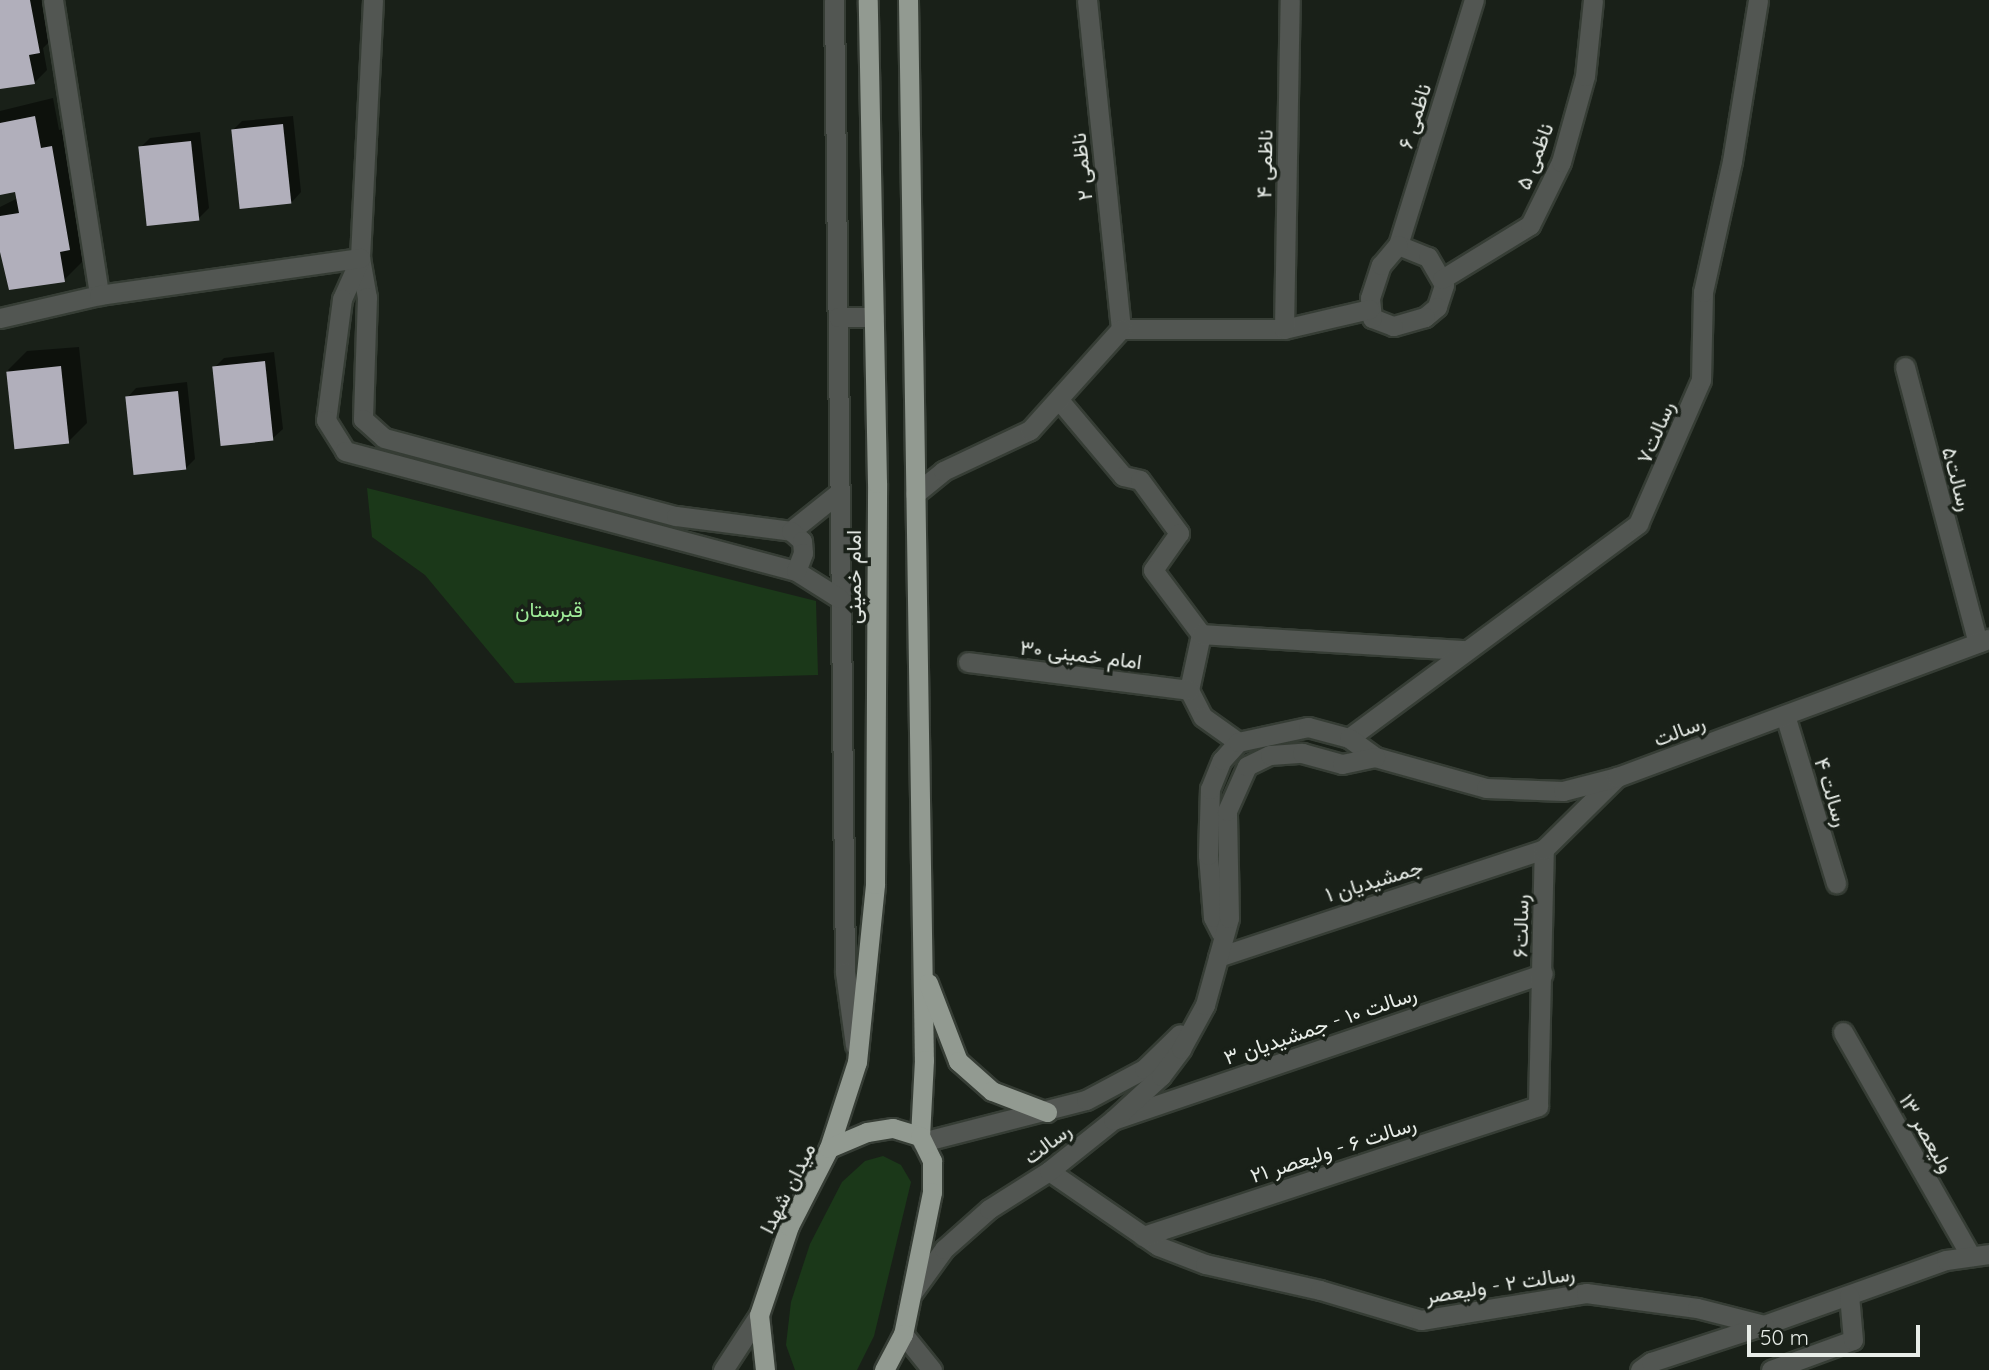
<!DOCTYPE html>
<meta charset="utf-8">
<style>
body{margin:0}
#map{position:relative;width:1989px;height:1370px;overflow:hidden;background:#192018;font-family:Quicksand,Vazirmatn,sans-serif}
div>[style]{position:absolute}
.green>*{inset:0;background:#1b3819}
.shadow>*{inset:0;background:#0007}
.building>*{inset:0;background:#b1afbb;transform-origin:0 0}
.roads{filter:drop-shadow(2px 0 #363d35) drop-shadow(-2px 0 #363d35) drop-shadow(0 2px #363d35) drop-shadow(0 -2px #363d35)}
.minor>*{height:19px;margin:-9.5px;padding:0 9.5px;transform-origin:9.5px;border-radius:9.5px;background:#525652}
.tertiary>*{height:19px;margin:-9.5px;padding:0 9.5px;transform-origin:9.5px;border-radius:9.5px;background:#525652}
.trunk>*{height:19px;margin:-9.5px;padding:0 9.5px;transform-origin:9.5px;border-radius:9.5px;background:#929a91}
span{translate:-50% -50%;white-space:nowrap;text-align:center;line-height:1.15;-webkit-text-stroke:7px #192018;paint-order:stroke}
.street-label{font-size:21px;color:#e8ede8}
.park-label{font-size:21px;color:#9fec99}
.scale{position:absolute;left:1747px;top:1325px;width:173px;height:32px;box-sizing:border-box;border:4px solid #e8ede8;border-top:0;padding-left:9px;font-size:21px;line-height:24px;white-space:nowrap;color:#e8ede8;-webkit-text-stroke:5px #192018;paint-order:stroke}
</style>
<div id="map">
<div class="green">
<i style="clip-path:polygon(367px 488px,816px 601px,818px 675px,515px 683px,425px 575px,372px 537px)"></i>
<i style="clip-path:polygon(883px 1156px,901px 1165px,911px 1182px,874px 1336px,857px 1370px,795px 1370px,786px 1345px,791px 1302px,810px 1244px,842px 1182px,865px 1161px)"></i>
</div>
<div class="shadow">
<i style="clip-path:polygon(0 0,45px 0,52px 39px,43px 48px,47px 70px,34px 83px,0 88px)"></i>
<i style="clip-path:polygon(53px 98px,59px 130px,70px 128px,89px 230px,79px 239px,83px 261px,64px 280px,0 250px,0 207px,18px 198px,16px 190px,0 193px,0 111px)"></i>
<i style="clip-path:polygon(293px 116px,301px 192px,292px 202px,232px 131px,242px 121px)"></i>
<i style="clip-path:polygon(200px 132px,209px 208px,199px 218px,140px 148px,150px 138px)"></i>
<i style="clip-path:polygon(79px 347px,87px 423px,68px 442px,8px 370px,27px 351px)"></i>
<i style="clip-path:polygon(274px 352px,283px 429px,273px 438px,214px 368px,224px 358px)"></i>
<i style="clip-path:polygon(187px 382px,195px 459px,186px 468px,127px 398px,136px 388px)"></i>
</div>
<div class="building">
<i style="clip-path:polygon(0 0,30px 0,40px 53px,29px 55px,35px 84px,0 89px)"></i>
<i style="clip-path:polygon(35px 116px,41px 148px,52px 146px,70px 250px,60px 252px,65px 282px,9px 290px,0 252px,0 216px,19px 213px,15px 192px,0 195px,0 123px)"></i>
<i style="left:283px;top:124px;width:80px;height:52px;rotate:84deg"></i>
<i style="left:191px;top:141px;width:80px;height:53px;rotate:84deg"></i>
<i style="left:265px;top:361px;width:80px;height:53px;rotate:84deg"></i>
<i style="left:61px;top:366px;width:78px;height:55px;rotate:84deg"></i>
<i style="left:178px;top:391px;width:79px;height:53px;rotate:84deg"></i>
</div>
<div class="roads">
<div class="minor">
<i style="left:53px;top:0;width:299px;rotate:81.1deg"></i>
<i style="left:373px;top:0;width:258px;rotate:92.9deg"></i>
<i style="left:360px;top:258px;width:40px;rotate:80deg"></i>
<i style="left:367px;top:297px;width:122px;rotate:91.9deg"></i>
<i style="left:363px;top:419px;width:28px;rotate:42deg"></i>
<i style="left:384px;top:438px;width:302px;rotate:15deg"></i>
<i style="left:676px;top:516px;width:116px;rotate:7.4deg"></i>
<i style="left:791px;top:531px;width:59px;rotate:-38.8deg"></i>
<i style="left:834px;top:0;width:972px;rotate:89.35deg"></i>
<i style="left:845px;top:972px;width:74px;rotate:82.2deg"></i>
<i style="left:1087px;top:0;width:331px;rotate:84.1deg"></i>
<i style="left:1398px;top:245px;width:257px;rotate:-72.8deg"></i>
<i style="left:1398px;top:245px;width:32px;rotate:22deg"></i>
<i style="left:1428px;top:257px;width:32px;rotate:60deg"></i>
<i style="left:1444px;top:285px;width:23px;rotate:108deg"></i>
<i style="left:1437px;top:307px;width:16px;rotate:140deg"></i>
<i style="left:1425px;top:317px;width:33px;rotate:164deg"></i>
<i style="left:1393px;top:326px;width:22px;rotate:-159deg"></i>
<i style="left:1372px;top:318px;width:20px;rotate:-96deg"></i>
<i style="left:1370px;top:298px;width:35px;rotate:-72deg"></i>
<i style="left:1381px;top:265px;width:26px;rotate:-50deg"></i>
<i style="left:360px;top:259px;width:44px;rotate:114.2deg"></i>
<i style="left:342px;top:299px;width:122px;rotate:97.5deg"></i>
<i style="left:326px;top:420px;width:36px;rotate:58deg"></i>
<i style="left:345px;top:451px;width:467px;rotate:14.9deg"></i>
<i style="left:796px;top:571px;width:51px;rotate:32.1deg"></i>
<i style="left:1442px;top:279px;width:103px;rotate:-31.5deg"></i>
<i style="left:1530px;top:225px;width:70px;rotate:-63.8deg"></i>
<i style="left:1561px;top:162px;width:89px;rotate:-74.4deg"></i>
<i style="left:1585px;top:76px;width:76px;rotate:-84deg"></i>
<i style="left:838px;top:317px;width:36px"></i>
<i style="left:0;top:318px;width:102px;rotate:-13.1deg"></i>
<i style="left:99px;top:295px;width:264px;rotate:-8.1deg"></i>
<i style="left:1121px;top:329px;width:163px"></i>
<i style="left:1284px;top:329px;width:88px;rotate:-13.1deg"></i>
<i style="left:1284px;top:329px;width:329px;rotate:-89deg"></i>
<i style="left:1905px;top:367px;width:285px;rotate:75.2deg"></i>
<i style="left:1059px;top:400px;width:99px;rotate:49.9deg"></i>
<i style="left:1123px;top:476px;width:17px;rotate:13deg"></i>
<i style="left:1140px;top:480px;width:66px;rotate:53.7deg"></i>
<i style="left:1179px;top:533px;width:45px;rotate:125.1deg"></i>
<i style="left:1153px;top:570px;width:80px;rotate:53.1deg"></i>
<i style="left:1201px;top:634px;width:57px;rotate:102.1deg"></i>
<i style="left:1189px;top:690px;width:30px;rotate:63deg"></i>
<i style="left:1203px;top:717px;width:43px;rotate:35.5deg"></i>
<i style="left:915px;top:494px;width:36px;rotate:-39deg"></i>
<i style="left:943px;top:471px;width:96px;rotate:-25.2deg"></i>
<i style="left:1030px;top:430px;width:136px;rotate:-48deg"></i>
<i style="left:791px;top:531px;width:15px;rotate:42deg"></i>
<i style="left:802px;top:541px;width:12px;rotate:85deg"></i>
<i style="left:803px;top:553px;width:19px;rotate:111deg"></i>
<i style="left:1201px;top:634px;width:264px;rotate:3.5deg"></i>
<i style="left:968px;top:662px;width:223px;rotate:7.2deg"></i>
<i style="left:1785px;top:715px;width:176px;rotate:73.1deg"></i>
<i style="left:1349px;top:738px;width:360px;rotate:-36.5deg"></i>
<i style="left:1638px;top:524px;width:157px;rotate:-66.4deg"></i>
<i style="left:1701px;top:380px;width:88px;rotate:-88.7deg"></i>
<i style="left:1703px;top:292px;width:134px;rotate:-77.5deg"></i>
<i style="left:1732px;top:161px;width:163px;rotate:-80.8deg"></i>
<i style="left:1218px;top:957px;width:343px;rotate:-18.3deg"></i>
<i style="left:1843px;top:1032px;width:258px;rotate:60.3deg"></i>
<i style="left:1113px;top:1120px;width:454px;rotate:-18.8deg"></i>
<i style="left:1049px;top:1171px;width:132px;rotate:34.5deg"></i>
<i style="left:1158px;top:1246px;width:50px;rotate:21deg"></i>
<i style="left:1205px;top:1264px;width:118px;rotate:12.7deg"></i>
<i style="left:1320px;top:1290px;width:105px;rotate:16.5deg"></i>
<i style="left:1421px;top:1320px;width:167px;rotate:-9.3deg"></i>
<i style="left:1586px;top:1293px;width:112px;rotate:7.7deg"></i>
<i style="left:1697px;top:1308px;width:69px;rotate:14.2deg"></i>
<i style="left:1764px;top:1325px;width:193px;rotate:-19.7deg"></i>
<i style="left:1946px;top:1260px;width:43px;rotate:-7.9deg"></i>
<i style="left:1143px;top:1236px;width:416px;rotate:-18.2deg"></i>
<i style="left:1538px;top:1106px;width:257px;rotate:-88.7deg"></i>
<i style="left:1544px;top:849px;width:103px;rotate:-44.6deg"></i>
<i style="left:903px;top:1334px;width:46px;rotate:51.1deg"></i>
<i style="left:1640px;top:1370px;width:14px;rotate:-36deg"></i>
<i style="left:1651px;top:1362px;width:119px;rotate:-18.1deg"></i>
<i style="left:1771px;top:1370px;width:87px;rotate:-20.1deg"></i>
<i style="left:1853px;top:1340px;width:45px;rotate:-95.1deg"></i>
</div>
<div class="tertiary">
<i style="left:1221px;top:933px;width:18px;rotate:-117deg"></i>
<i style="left:1213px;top:917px;width:62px;rotate:-94.6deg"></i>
<i style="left:1208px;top:855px;width:66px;rotate:-88.3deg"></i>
<i style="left:1210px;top:789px;width:31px;rotate:-68deg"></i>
<i style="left:1222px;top:760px;width:24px;rotate:-48deg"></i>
<i style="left:1238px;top:742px;width:72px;rotate:-12.1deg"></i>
<i style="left:1308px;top:727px;width:42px;rotate:15deg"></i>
<i style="left:1349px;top:738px;width:32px;rotate:36deg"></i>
<i style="left:1375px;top:757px;width:115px;rotate:15.6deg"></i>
<i style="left:1486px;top:788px;width:77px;rotate:2.2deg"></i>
<i style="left:1563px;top:791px;width:56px;rotate:-14.5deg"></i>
<i style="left:1617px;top:777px;width:397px;rotate:-20.4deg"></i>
<i style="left:922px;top:1142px;width:169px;rotate:-14.4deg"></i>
<i style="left:1086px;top:1100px;width:66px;rotate:-28.1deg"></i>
<i style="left:1144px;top:1069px;width:50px;rotate:-44.2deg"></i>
<i style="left:913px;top:1292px;width:53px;rotate:-54.2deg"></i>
<i style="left:944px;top:1249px;width:60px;rotate:-41.6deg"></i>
<i style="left:989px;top:1209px;width:71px;rotate:-32.3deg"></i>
<i style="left:1049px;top:1171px;width:82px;rotate:-38.6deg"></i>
<i style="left:1113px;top:1120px;width:65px;rotate:-42.5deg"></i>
<i style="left:1161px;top:1076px;width:34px;rotate:-53deg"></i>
<i style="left:1181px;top:1049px;width:50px;rotate:-61.4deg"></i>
<i style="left:1205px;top:1005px;width:90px;rotate:-74.6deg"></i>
<i style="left:1229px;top:918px;width:107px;rotate:-91.1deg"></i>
<i style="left:1227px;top:811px;width:49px;rotate:-66deg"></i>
<i style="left:1247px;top:766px;width:25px;rotate:-26deg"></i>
<i style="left:1270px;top:755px;width:32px;rotate:-4deg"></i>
<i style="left:1302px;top:753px;width:41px;rotate:15.4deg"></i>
<i style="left:1342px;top:764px;width:34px;rotate:-12deg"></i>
<i style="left:723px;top:1370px;width:66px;rotate:-56.8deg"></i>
</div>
<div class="trunk">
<i style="left:908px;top:0;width:1060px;rotate:89.14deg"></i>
<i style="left:924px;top:1060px;width:76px;rotate:93deg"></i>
<i style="left:928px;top:983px;width:84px;rotate:69deg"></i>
<i style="left:958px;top:1061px;width:45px;rotate:41.4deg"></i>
<i style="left:992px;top:1091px;width:59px;rotate:20.9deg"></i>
<i style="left:829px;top:1148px;width:90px;rotate:-72deg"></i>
<i style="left:857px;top:1062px;width:179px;rotate:-84.2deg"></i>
<i style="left:875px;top:884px;width:401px;rotate:-89.7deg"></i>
<i style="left:877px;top:483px;width:483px;rotate:-91.1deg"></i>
<i style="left:765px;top:1370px;width:55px;rotate:-96.2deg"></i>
<i style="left:759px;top:1315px;width:94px;rotate:-71.4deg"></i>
<i style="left:789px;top:1226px;width:88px;rotate:-62.9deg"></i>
<i style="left:829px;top:1148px;width:41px;rotate:-22.8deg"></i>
<i style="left:867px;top:1132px;width:26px;rotate:-9deg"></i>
<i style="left:893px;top:1128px;width:28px;rotate:17deg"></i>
<i style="left:920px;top:1136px;width:28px;rotate:64deg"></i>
<i style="left:932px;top:1161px;width:31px;rotate:90deg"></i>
<i style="left:932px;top:1192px;width:145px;rotate:101.5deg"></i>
<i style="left:903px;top:1334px;width:41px;rotate:117.8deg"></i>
</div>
</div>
<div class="street-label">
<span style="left:1414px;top:116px;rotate:-73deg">ناظمی ۶</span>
<span style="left:1534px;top:156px;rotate:-69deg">ناظمی ۵</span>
<span style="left:1264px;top:164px;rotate:-89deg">ناظمی ۴</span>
<span style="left:1081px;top:167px;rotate:-96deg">ناظمی ۲</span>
<span style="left:1655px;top:432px;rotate:-67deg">رسالت۷</span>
<span style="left:1958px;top:479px;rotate:75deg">رسالت۵</span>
<span style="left:853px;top:577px;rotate:-90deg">امام خمینی</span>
<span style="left:1081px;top:654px;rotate:7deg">امام خمینی ۳۰</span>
<span style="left:1679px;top:730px;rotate:-21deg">رسالت</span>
<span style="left:1832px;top:792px;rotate:73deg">رسالت ۴</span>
<span style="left:1374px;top:880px;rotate:-17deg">جمشیدیان ۱</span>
<span style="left:1520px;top:926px;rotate:-89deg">رسالت۶</span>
<span style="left:1320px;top:1025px;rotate:-19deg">رسالت ۱۰ - جمشیدیان ۳</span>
<span style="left:1927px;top:1133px;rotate:60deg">ولیعصر ۱۳</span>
<span style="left:1047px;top:1143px;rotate:-37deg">رسالت</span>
<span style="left:1333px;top:1149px;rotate:-18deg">رسالت ۶ - ولیعصر ۲۱</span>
<span style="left:787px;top:1188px;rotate:-63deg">میدان شهدا</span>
<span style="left:1500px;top:1284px;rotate:-9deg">رسالت ۲ - ولیعصر</span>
</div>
<div class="park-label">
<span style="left:549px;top:609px">قبرستان</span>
</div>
<div class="scale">50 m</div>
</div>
